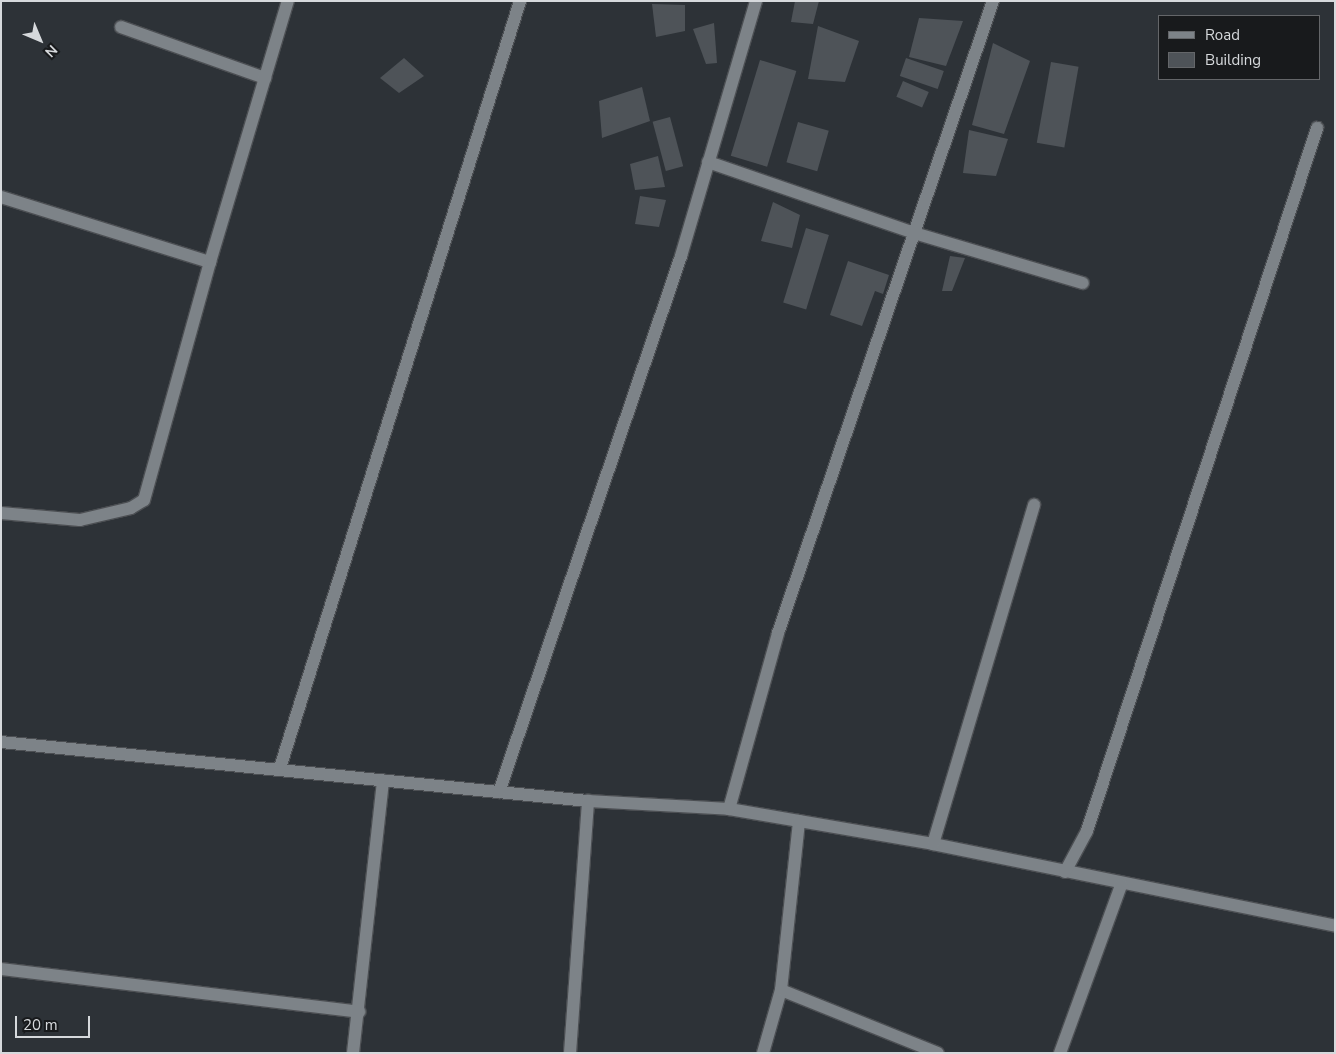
<!DOCTYPE html>
<style>
body{margin:0}
#map{position:relative;width:1336px;height:1054px;overflow:hidden;background:#2d3237;font-family:"Nunito Sans",sans-serif}
div>[style]{position:absolute}
.building>*{inset:0;background:#4e5358;transform-origin:0 0}
.roads{filter:drop-shadow(1px 0 #4c4f53) drop-shadow(-1px 0 #4c4f53) drop-shadow(0 1px #4c4f53) drop-shadow(0 -1px #4c4f53)}
.minor>*{height:12px;margin:-6px;padding:0 6px;transform-origin:6px;border-radius:6px;background:#7d8388}
span{translate:-50% -50%;white-space:nowrap;text-align:center;line-height:1.15;-webkit-text-stroke:5px #181a1c;paint-order:stroke}
.frame{position:absolute;inset:0;border:2px solid #d6d9dc;pointer-events:none}
.legend{position:absolute;left:1158px;top:15px;width:162px;height:65px;box-sizing:border-box;background:#181a1c;border:1px solid #646669;margin:0;padding:6px 9px;list-style:none;font-size:15px;color:#d6d9dc}
.legend li{display:flex;align-items:center;gap:10px;height:25px}
.legend b{width:25px;border:1px solid #646669}
.north{position:absolute;left:15px;top:15px;width:50px;height:50px;-webkit-text-stroke:4px #181a1c;paint-order:stroke;rotate:135deg;font-size:14px;font-weight:700;line-height:20px;text-align:center;color:#d6d9dc}
.north::after{content:'';display:block;margin:auto;width:18px;height:22px;background:#d6d9dc;clip-path:polygon(50% 0,100% 100%,50% 72%,0 100%)}
.scale{position:absolute;left:15px;top:1016px;width:75px;height:22px;box-sizing:border-box;border:2px solid #d6d9dc;border-top:0;padding-left:6px;font-size:15px;line-height:18px;white-space:nowrap;color:#d6d9dc;-webkit-text-stroke:4px #181a1c;paint-order:stroke}
</style>
<div id="map">
<div class="building">
<i style="clip-path:polygon(795px 1px,819px 1px,813px 24px,791px 22px)"></i>
<i style="clip-path:polygon(652px 4px,685px 5px,685px 31px,656px 37px)"></i>
<i style="clip-path:polygon(919px 18px,963px 21px,946px 66px,909px 57px)"></i>
<i style="clip-path:polygon(714px 23px,717px 63px,706px 64px,693px 29px)"></i>
<i style="clip-path:polygon(818px 26px,859px 41px,845px 82px,808px 79px)"></i>
<i style="clip-path:polygon(993px 43px,1030px 61px,1004px 134px,972px 125px)"></i>
<i style="clip-path:polygon(404px 58px,424px 76px,399px 93px,380px 78px)"></i>
<i style="left:906px;top:58px;width:40px;height:19px;rotate:19deg"></i>
<i style="left:760px;top:60px;width:38px;height:100px;rotate:17deg"></i>
<i style="left:1051px;top:62px;width:28px;height:82px;rotate:10deg"></i>
<i style="left:903px;top:81px;width:28px;height:17px;rotate:23deg"></i>
<i style="clip-path:polygon(642px 87px,650px 121px,602px 138px,599px 101px)"></i>
<i style="left:670px;top:117px;width:51px;height:18px;rotate:75deg"></i>
<i style="left:798px;top:122px;width:32px;height:42px;rotate:16deg"></i>
<i style="clip-path:polygon(969px 130px,1008px 139px,996px 176px,963px 173px)"></i>
<i style="clip-path:polygon(658px 156px,665px 187px,635px 190px,630px 164px)"></i>
<i style="clip-path:polygon(640px 196px,666px 200px,659px 227px,635px 224px)"></i>
<i style="clip-path:polygon(773px 202px,800px 215px,792px 248px,761px 241px)"></i>
<i style="left:806px;top:228px;width:24px;height:78px;rotate:17deg"></i>
<i style="clip-path:polygon(950px 256px,965px 258px,952px 291px,942px 291px)"></i>
<i style="clip-path:polygon(848px 261px,889px 275px,883px 294px,875px 291px,862px 326px,830px 315px)"></i>
</div>
<div class="roads">
<div class="minor">
<i style="left:121px;top:27px;width:153px;rotate:19.5deg"></i>
<i style="left:708px;top:162px;width:218px;rotate:19deg"></i>
<i style="left:914px;top:233px;width:176px;rotate:16.5deg"></i>
<i style="left:1px;top:197px;width:219px;rotate:17.3deg"></i>
<i style="left:1px;top:513px;width:79px;rotate:5.1deg"></i>
<i style="left:80px;top:520px;width:52px;rotate:-13.2deg"></i>
<i style="left:131px;top:508px;width:15px;rotate:-32deg"></i>
<i style="left:144px;top:500px;width:247px;rotate:-74.5deg"></i>
<i style="left:210px;top:262px;width:272px;rotate:-73.4deg"></i>
<i style="left:1px;top:742px;width:590px;rotate:5.74deg"></i>
<i style="left:588px;top:801px;width:141px;rotate:3.2deg"></i>
<i style="left:729px;top:809px;width:207px;rotate:9.7deg"></i>
<i style="left:933px;top:844px;width:410px;rotate:11.5deg"></i>
<i style="left:280px;top:768px;width:804px;rotate:-72.62deg"></i>
<i style="left:499px;top:792px;width:566px;rotate:-71.24deg"></i>
<i style="left:681px;top:256px;width:266px;rotate:-73.6deg"></i>
<i style="left:729px;top:809px;width:183px;rotate:-74.4deg"></i>
<i style="left:778px;top:633px;width:668px;rotate:-71.21deg"></i>
<i style="left:933px;top:844px;width:354px;rotate:-73.4deg"></i>
<i style="left:1065px;top:872px;width:47px;rotate:-61.8deg"></i>
<i style="left:1087px;top:831px;width:740px;rotate:-71.88deg"></i>
<i style="left:1px;top:969px;width:361px;rotate:6.8deg"></i>
<i style="left:781px;top:990px;width:169px;rotate:21.9deg"></i>
<i style="left:353px;top:1053px;width:274px;rotate:-83.7deg"></i>
<i style="left:570px;top:1053px;width:253px;rotate:-85.9deg"></i>
<i style="left:763px;top:1053px;width:66px;rotate:-74.1deg"></i>
<i style="left:781px;top:990px;width:170px;rotate:-83.9deg"></i>
<i style="left:1060px;top:1053px;width:179px;rotate:-70deg"></i>
</div>
</div>
<div class="frame"></div>
<ul class="legend">
<li><b style="height:6px;background:#7d8388"></b>Road</li>
<li><b style="height:14px;background:#4e5358"></b>Building</li>
</ul>
<div class="north">N</div>
<div class="scale">20 m</div>
</div>
